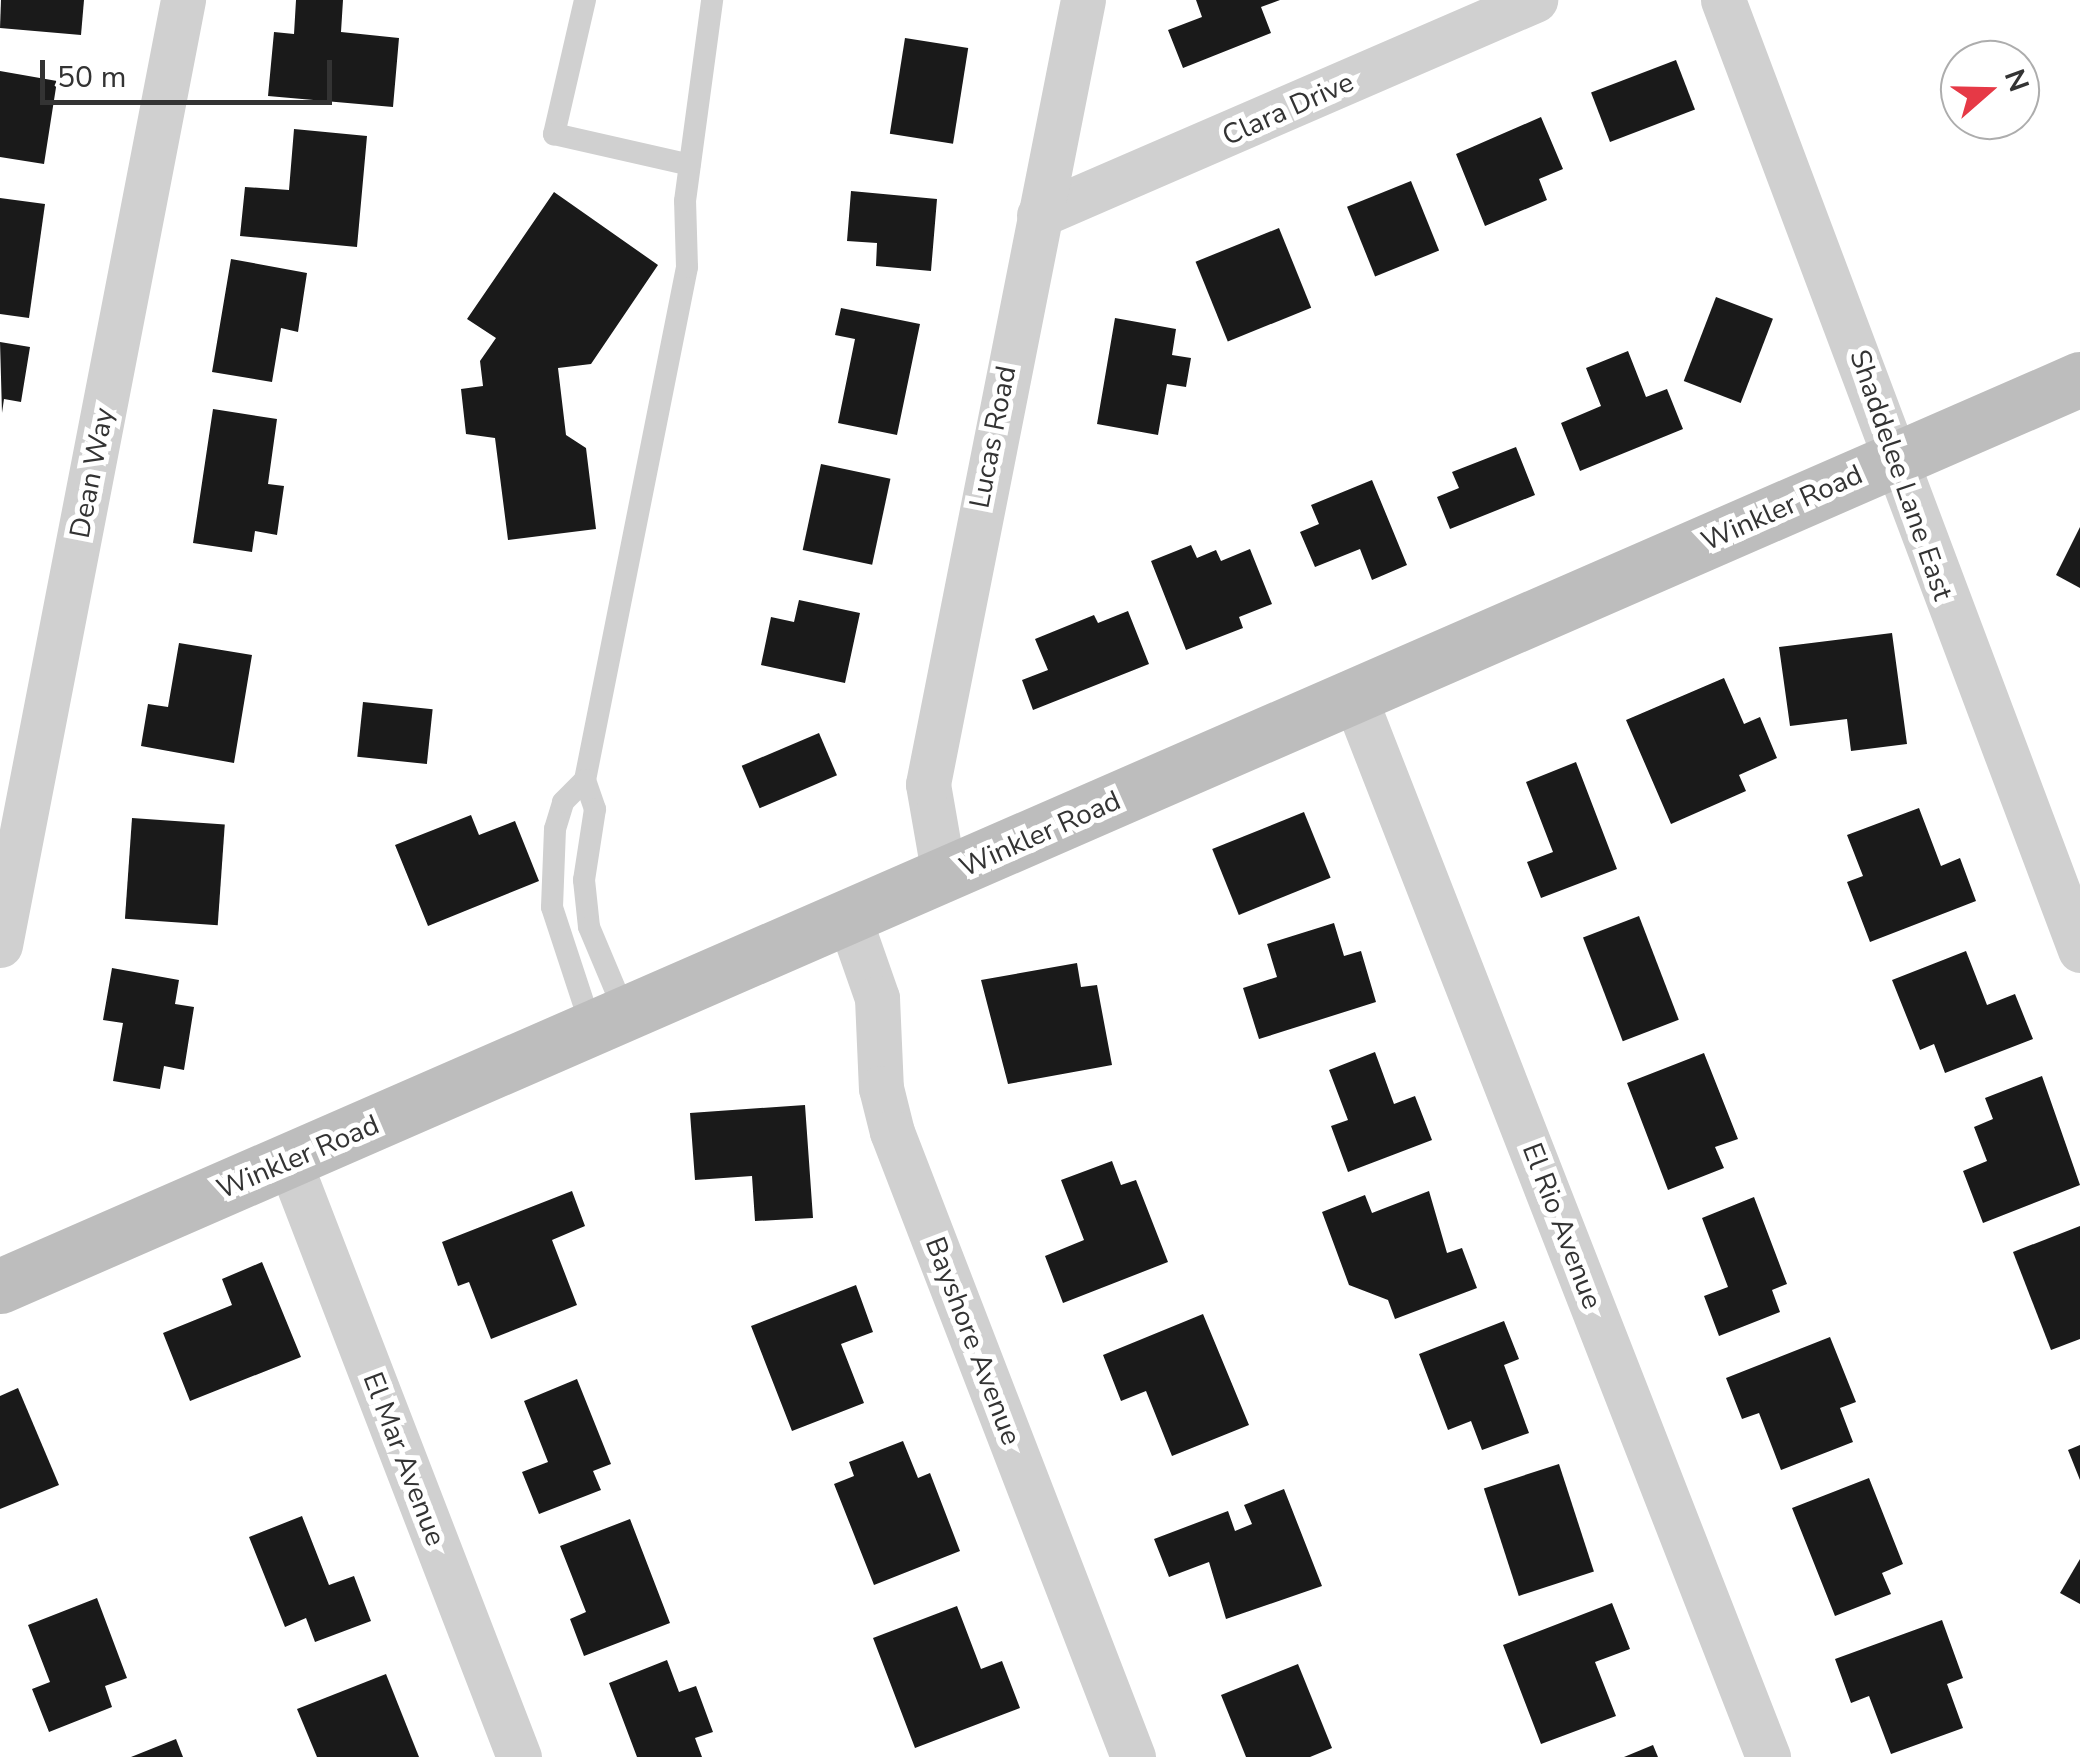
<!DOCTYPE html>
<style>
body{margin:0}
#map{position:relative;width:2080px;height:1757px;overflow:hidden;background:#fff;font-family:"Nunito Sans",sans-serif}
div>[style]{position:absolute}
.building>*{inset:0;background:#1a1a1a;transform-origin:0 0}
.lane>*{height:22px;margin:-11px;padding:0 11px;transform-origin:11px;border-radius:11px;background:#d0d0d0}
.street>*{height:45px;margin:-22.5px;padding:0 22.5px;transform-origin:22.5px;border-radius:22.5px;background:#d0d0d0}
.secondary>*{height:55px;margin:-27.5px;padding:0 27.5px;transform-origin:27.5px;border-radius:27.5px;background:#bdbdbd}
span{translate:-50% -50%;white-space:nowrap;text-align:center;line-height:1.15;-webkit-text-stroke:10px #fff;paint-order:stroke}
.street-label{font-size:28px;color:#333}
.north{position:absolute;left:1940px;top:40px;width:100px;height:100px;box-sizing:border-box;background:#fff;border:2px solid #adadad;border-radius:50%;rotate:70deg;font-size:28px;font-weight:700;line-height:40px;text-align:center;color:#333}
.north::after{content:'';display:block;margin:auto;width:35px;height:45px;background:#e63946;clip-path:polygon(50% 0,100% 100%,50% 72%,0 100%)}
.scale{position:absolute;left:40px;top:60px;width:292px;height:45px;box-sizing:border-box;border:5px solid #333;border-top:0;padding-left:12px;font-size:30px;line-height:35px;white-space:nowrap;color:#333;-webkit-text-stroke:8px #fff;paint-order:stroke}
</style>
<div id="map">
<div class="building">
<i style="clip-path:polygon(1px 0,84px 0,81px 35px,0 28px)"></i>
<i style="clip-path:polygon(296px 0,343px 0,341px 32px,399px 38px,393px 107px,268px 96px,274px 32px,294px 34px)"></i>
<i style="clip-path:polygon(1196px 0,1280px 0,1261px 7px,1271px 33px,1183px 68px,1168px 30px,1202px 17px)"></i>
<i style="left:905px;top:38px;width:64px;height:97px;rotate:9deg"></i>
<i style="left:1676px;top:60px;width:53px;height:91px;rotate:69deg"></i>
<i style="clip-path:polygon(0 71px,57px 81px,44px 164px,0 157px)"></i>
<i style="clip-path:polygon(1541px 117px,1563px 169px,1539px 179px,1547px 200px,1485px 226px,1456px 154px)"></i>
<i style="clip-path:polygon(294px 129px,367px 136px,357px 247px,240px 236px,245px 187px,289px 190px)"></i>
<i style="left:1411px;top:181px;width:75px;height:69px;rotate:68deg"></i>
<i style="clip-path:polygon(851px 191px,937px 199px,931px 271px,876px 266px,877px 243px,847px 241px)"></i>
<i style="clip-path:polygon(554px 192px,658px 265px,591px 364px,558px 368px,566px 435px,586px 448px,596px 529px,508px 540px,495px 438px,466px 434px,461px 389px,483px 386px,480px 361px,496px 338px,467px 319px)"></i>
<i style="clip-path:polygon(0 198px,45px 204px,29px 318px,0 314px)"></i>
<i style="left:1279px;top:228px;width:86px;height:90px;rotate:68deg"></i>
<i style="clip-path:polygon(231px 259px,307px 273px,298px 332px,281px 328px,272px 382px,212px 372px)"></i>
<i style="left:1716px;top:297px;width:61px;height:90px;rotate:21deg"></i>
<i style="clip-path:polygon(841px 308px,920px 324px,897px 435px,838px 423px,855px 339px,835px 335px)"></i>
<i style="clip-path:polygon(1115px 318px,1176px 329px,1172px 355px,1191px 358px,1186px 387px,1167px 384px,1158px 435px,1097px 424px)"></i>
<i style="clip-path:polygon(0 342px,30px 347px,21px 402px,4px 399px,2px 413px)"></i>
<i style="clip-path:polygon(1628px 351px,1646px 397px,1667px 389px,1683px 429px,1580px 471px,1561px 423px,1601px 406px,1586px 368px)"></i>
<i style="clip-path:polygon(213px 409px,277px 419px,268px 484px,284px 486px,277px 535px,255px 531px,252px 552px,193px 543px)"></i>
<i style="clip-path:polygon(1516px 447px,1535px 495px,1450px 529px,1437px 497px,1459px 488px,1452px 472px)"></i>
<i style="left:821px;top:464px;width:71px;height:88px;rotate:12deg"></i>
<i style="clip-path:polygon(1372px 480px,1407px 565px,1372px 580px,1360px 549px,1315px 567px,1300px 532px,1319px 524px,1311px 505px)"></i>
<i style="clip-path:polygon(2080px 527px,2080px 588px,2056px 575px)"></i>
<i style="clip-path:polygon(1191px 545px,1197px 558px,1216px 550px,1221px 561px,1250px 549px,1272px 604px,1239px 617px,1243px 628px,1186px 650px,1151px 561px)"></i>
<i style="clip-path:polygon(799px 600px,860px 613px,845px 683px,761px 665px,771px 617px,794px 622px)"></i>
<i style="clip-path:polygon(1128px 611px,1149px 664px,1033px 710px,1022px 680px,1048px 670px,1035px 639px,1094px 615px,1098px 623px)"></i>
<i style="clip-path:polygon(1892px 633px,1907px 744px,1851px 751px,1847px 719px,1790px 726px,1779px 647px)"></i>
<i style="clip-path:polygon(179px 643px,252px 655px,234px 763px,141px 746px,148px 704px,168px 707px)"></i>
<i style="clip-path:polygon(1724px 678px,1744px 724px,1760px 717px,1777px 758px,1739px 775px,1746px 791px,1671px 824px,1626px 720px)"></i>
<i style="left:363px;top:702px;width:70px;height:55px;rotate:6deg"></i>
<i style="left:819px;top:733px;width:46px;height:84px;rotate:67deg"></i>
<i style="clip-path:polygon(1576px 762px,1617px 869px,1541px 898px,1527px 862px,1553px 852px,1526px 782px)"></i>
<i style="clip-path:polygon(1919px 808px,1941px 866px,1960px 858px,1976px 901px,1870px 942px,1847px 882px,1863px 876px,1847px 835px)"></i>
<i style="left:1304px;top:812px;width:71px;height:99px;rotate:68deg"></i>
<i style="clip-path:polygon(471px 815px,479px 835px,515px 821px,539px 881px,428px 926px,395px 845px)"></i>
<i style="left:132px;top:818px;width:93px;height:101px;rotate:4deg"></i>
<i style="left:1639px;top:916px;width:111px;height:60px;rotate:69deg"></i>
<i style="clip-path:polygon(1334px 923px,1344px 956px,1361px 951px,1376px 1002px,1259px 1039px,1243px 988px,1277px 977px,1267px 944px)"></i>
<i style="clip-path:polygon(1966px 951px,1987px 1005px,2015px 994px,2033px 1039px,1945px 1073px,1934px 1044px,1920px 1050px,1892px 980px)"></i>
<i style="clip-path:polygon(1077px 963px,1081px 987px,1097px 985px,1112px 1065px,1008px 1084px,981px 980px)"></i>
<i style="clip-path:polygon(112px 968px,179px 980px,175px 1004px,194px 1007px,184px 1070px,164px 1066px,160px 1089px,113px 1081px,123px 1023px,103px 1020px)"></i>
<i style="clip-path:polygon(1375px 1052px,1394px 1104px,1415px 1096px,1432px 1140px,1348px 1172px,1331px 1126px,1348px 1120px,1329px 1070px)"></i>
<i style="clip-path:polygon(1704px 1053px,1738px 1139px,1715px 1147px,1724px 1168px,1668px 1190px,1627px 1083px)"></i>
<i style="clip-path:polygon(2042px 1076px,2080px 1185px,1983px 1223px,1963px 1171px,1987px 1161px,1974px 1127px,1993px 1119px,1985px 1098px)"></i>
<i style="clip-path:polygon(805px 1105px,813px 1218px,755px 1221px,752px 1176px,695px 1180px,690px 1113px)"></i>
<i style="clip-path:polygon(1112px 1161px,1121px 1185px,1136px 1180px,1168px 1262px,1063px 1303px,1045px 1256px,1084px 1240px,1061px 1180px)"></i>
<i style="clip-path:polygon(572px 1191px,585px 1226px,552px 1240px,577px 1305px,491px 1339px,469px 1282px,458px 1286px,442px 1242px)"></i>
<i style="clip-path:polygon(1429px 1191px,1447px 1253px,1462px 1248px,1477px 1288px,1395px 1319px,1388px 1300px,1349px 1285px,1322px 1212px,1365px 1195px,1372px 1213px)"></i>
<i style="clip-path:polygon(1754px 1197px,1787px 1284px,1772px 1290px,1780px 1312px,1719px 1336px,1704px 1296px,1728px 1287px,1702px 1218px)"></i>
<i style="clip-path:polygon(2080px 1226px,2080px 1339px,2051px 1350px,2013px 1252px)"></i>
<i style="clip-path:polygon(262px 1262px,301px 1357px,190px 1401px,163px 1333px,232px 1305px,222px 1279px)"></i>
<i style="clip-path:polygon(856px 1285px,873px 1332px,841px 1344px,864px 1403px,792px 1431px,751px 1326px)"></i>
<i style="clip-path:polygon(1203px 1314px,1249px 1425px,1172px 1456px,1146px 1391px,1121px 1401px,1103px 1355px)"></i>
<i style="clip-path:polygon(1504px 1321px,1519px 1359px,1504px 1365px,1529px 1433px,1482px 1450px,1471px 1421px,1448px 1430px,1419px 1354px)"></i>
<i style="clip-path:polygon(1830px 1337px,1856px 1402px,1840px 1408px,1853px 1442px,1781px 1470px,1759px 1413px,1742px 1419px,1726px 1378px)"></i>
<i style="clip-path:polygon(577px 1379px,611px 1464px,593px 1471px,601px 1490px,539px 1514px,522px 1472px,548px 1462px,524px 1401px)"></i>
<i style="clip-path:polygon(18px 1388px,59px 1485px,0 1509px,0 1396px)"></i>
<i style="clip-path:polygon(903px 1441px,918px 1478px,930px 1473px,960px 1551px,874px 1585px,834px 1484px,854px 1476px,849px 1462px)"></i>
<i style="clip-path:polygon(2080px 1445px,2080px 1480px,2068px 1450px)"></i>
<i style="left:1559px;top:1464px;width:113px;height:79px;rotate:72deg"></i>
<i style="clip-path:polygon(1869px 1478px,1903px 1564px,1882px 1573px,1891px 1594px,1835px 1616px,1792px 1508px)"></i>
<i style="clip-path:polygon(1284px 1489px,1322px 1586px,1226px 1619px,1209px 1562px,1169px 1577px,1154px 1539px,1228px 1511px,1235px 1531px,1252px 1524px,1244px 1505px)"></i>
<i style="clip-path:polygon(302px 1516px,329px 1585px,354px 1576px,371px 1621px,315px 1642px,306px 1618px,285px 1627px,249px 1537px)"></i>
<i style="clip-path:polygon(630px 1519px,670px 1623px,584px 1656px,570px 1619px,586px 1612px,560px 1546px)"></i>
<i style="clip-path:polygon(2080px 1559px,2080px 1604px,2060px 1593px)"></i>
<i style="clip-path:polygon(97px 1598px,127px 1678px,105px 1686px,112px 1707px,49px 1732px,32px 1689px,50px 1682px,28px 1625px)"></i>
<i style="clip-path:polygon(1612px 1603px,1630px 1649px,1595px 1662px,1616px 1716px,1541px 1744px,1503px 1645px)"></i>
<i style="clip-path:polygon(957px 1606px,981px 1669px,1002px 1661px,1020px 1708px,915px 1748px,873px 1638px)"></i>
<i style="clip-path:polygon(1942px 1620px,1963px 1678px,1947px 1684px,1963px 1728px,1891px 1754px,1869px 1696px,1851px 1703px,1835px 1659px)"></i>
<i style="clip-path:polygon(667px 1660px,679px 1692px,696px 1686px,713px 1732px,695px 1738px,702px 1757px,637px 1757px,609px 1683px)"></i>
<i style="clip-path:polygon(1298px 1664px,1332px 1748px,1310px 1757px,1246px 1757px,1221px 1695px)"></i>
<i style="clip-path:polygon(386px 1674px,419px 1757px,317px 1757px,297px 1709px)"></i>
<i style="clip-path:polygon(176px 1739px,183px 1757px,131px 1757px)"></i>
<i style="clip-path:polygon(1653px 1745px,1658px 1757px,1624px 1757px)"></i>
</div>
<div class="lane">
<i style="left:585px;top:0;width:138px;rotate:103deg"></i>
<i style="left:554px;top:134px;width:139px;rotate:12.8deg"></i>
<i style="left:585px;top:780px;width:523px;rotate:-78.75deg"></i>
<i style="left:687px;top:267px;width:66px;rotate:-91.7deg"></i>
<i style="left:685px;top:201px;width:203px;rotate:-82.3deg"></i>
<i style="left:592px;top:1029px;width:128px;rotate:-108.2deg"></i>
<i style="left:552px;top:907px;width:78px;rotate:-87.8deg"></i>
<i style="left:555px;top:829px;width:28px;rotate:-73deg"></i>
<i style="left:563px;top:802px;width:31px;rotate:-45deg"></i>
<i style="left:585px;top:780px;width:31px;rotate:71deg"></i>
<i style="left:595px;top:809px;width:72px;rotate:98.8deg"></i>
<i style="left:584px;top:880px;width:47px;rotate:83.9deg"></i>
<i style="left:589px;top:927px;width:95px;rotate:67.2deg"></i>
</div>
<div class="street">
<i style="left:1723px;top:0;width:1015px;rotate:69.4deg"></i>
<i style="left:1039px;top:215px;width:541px;rotate:-23.44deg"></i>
<i style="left:1354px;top:696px;width:1139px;rotate:68.68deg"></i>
<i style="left:944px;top:876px;width:93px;rotate:-99.9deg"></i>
<i style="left:928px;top:784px;width:799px;rotate:-78.82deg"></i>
<i style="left:849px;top:918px;width:85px;rotate:70.7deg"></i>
<i style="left:877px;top:998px;width:90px;rotate:87.5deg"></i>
<i style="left:881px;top:1088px;width:45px;rotate:76deg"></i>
<i style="left:892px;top:1132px;width:670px;rotate:68.91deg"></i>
<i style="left:0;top:945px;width:963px;rotate:-79.04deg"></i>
<i style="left:289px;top:1161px;width:639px;rotate:68.9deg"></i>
</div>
<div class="secondary">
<i style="left:0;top:1286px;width:2269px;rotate:-23.56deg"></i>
</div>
<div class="street-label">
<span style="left:1288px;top:109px;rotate:-24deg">Clara Drive</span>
<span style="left:993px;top:437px;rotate:-79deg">Lucas Road</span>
<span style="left:92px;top:473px;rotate:-79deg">Dean Way</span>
<span style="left:1901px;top:475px;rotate:71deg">Shaddelee Lane East</span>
<span style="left:1782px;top:508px;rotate:-24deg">Winkler Road</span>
<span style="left:1040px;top:834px;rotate:-24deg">Winkler Road</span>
<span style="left:298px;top:1157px;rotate:-23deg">Winkler Road</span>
<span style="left:1562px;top:1226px;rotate:69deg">El Rio Avenue</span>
<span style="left:973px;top:1341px;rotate:69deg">Bayshore Avenue</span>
<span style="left:404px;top:1459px;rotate:69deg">El Mar Avenue</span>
</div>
<div class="north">N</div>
<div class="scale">50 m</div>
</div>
